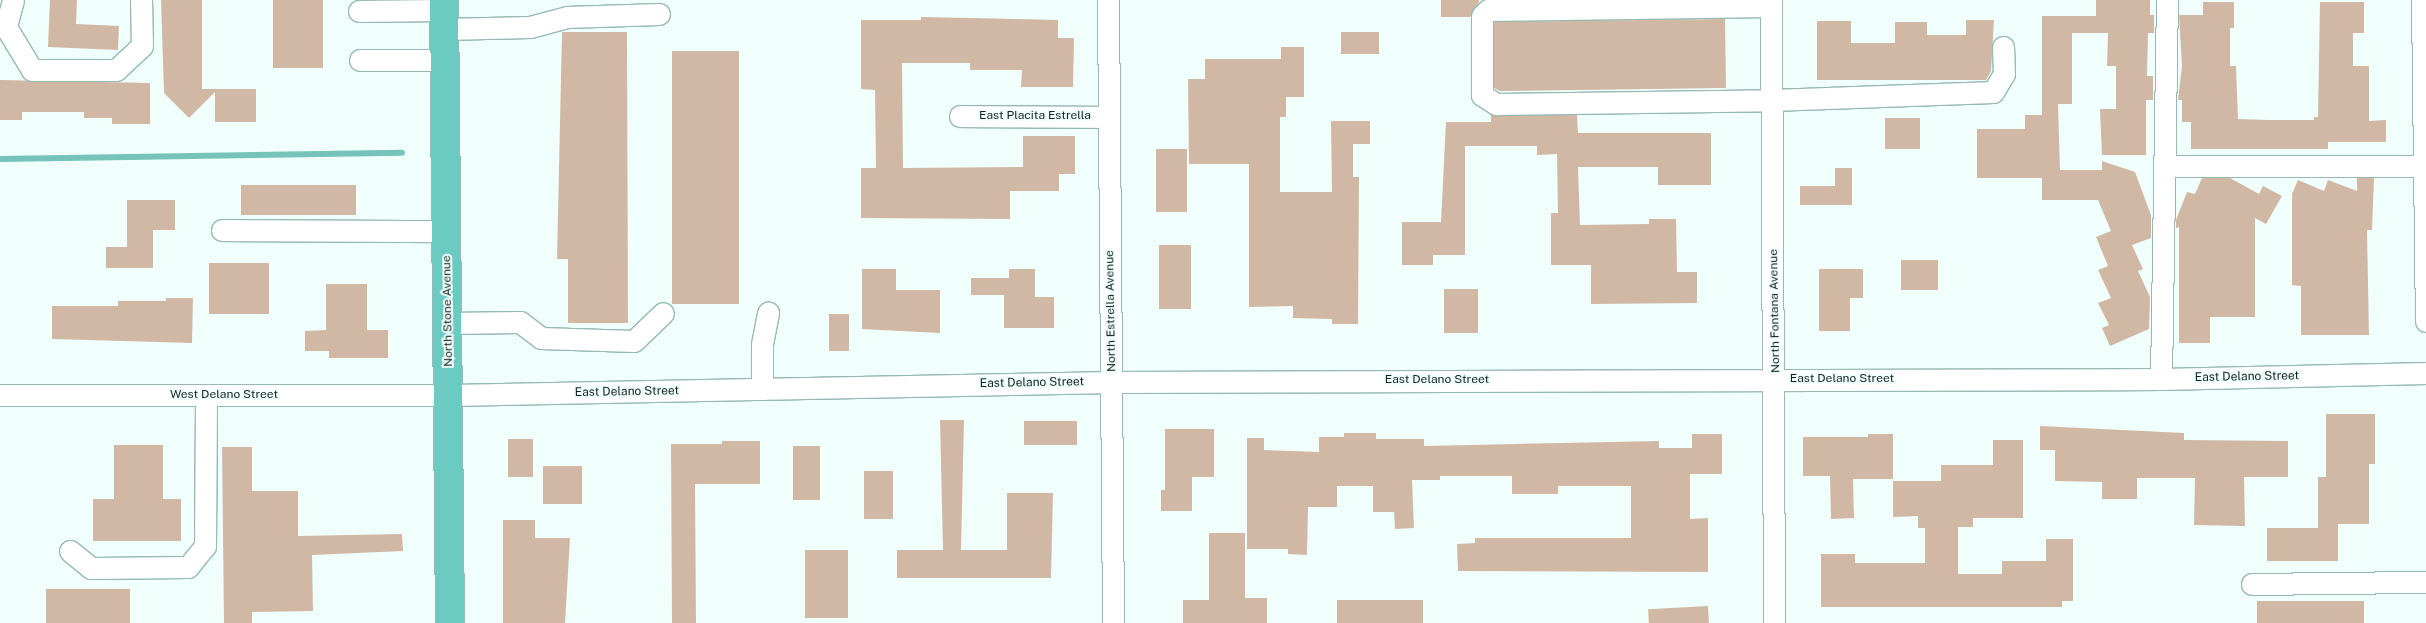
<!DOCTYPE html>
<style>
body{margin:0}
#map{position:relative;width:2426px;height:623px;overflow:hidden;background:#f1fffc;font-family:"Public Sans",sans-serif}
div>[style]{position:absolute}
.stream>*{height:6px;margin:-3px;padding:0 3px;transform-origin:3px;border-radius:3px;background:#75c3b9}
.building>*{inset:0;background:#d0b8a5;transform-origin:0 0}
.roads{filter:drop-shadow(1px 0 #97b9b4) drop-shadow(-1px 0 #97b9b4) drop-shadow(0 1px #97b9b4) drop-shadow(0 -1px #97b9b4)}
.minor>*{height:21px;margin:-10.5px;padding:0 10.5px;transform-origin:10.5px;border-radius:10.5px;background:#fff}
.major>*{height:28px;margin:-14px;padding:0 14px;transform-origin:14px;border-radius:14px;background:#6bcac2}
span{translate:-50% -50%;white-space:nowrap;text-align:center;line-height:1.15;-webkit-text-stroke:4px #f1fffc;paint-order:stroke}
.street-label{font-size:12px;color:#13201e}
</style>
<div id="map">
<div class="stream">
<i style="left:0;top:159px;width:402px;rotate:-0.9deg"></i>
</div>
<div class="building">
<i style="clip-path:polygon(50px 0,77px 0,76px 24px,119px 26px,118px 50px,48px 47px)"></i>
<i style="clip-path:polygon(161px 0,202px 0,202px 89px,256px 89px,256px 122px,215px 122px,215px 92px,189px 118px,164px 93px)"></i>
<i style="left:273px;top:0;width:50px;height:68px"></i>
<i style="clip-path:polygon(1441px 0,1479px 0,1479px 2px,1470px 17px,1441px 17px)"></i>
<i style="clip-path:polygon(2096px 0,2150px 0,2150px 15px,2154px 15px,2154px 33px,2148px 33px,2147px 76px,2153px 76px,2153px 100px,2146px 100px,2146px 155px,2102px 155px,2100px 109px,2116px 109px,2116px 66px,2107px 66px,2108px 33px,2072px 33px,2072px 104px,2058px 104px,2060px 170px,2102px 170px,2102px 161px,2135px 172px,2151px 215px,2151px 238px,2132px 245px,2143px 269px,2138px 271px,2150px 297px,2149px 329px,2110px 346px,2102px 328px,2109px 325px,2098px 303px,2111px 298px,2098px 270px,2108px 266px,2096px 237px,2111px 231px,2098px 200px,2042px 200px,2042px 178px,1977px 178px,1977px 129px,2025px 129px,2025px 115px,2042px 115px,2042px 16px,2096px 16px)"></i>
<i style="clip-path:polygon(2203px 2px,2234px 2px,2234px 28px,2230px 28px,2230px 66px,2236px 66px,2238px 119px,2270px 120px,2314px 120px,2314px 117px,2318px 117px,2320px 2px,2364px 2px,2364px 33px,2353px 33px,2353px 66px,2369px 66px,2369px 121px,2386px 120px,2386px 142px,2328px 142px,2328px 149px,2191px 149px,2191px 122px,2182px 122px,2182px 100px,2178px 100px,2182px 66px,2179px 15px,2203px 15px)"></i>
<i style="clip-path:polygon(921px 17px,1058px 20px,1058px 38px,1074px 38px,1073px 87px,1021px 87px,1022px 70px,970px 70px,970px 63px,902px 63px,903px 168px,1023px 167px,1023px 136px,1075px 136px,1075px 174px,1059px 174px,1059px 191px,1010px 191px,1010px 219px,861px 218px,861px 168px,876px 168px,875px 90px,861px 89px,861px 20px,921px 20px)"></i>
<i style="clip-path:polygon(1725px 19px,1726px 88px,1500px 91px,1494px 88px,1494px 22px)"></i>
<i style="clip-path:polygon(1966px 20px,1994px 20px,1991px 71px,1986px 80px,1817px 80px,1817px 21px,1851px 21px,1851px 43px,1895px 43px,1895px 22px,1927px 22px,1927px 35px,1966px 35px)"></i>
<i style="clip-path:polygon(562px 32px,627px 32px,628px 323px,568px 323px,568px 259px,557px 259px)"></i>
<i style="left:1341px;top:32px;width:38px;height:22px"></i>
<i style="clip-path:polygon(1281px 47px,1304px 47px,1304px 97px,1286px 97px,1286px 117px,1280px 117px,1280px 192px,1332px 192px,1331px 121px,1370px 121px,1370px 144px,1353px 144px,1353px 177px,1359px 177px,1358px 324px,1332px 324px,1332px 319px,1293px 318px,1293px 306px,1249px 307px,1249px 164px,1189px 164px,1188px 79px,1205px 79px,1205px 59px,1281px 59px)"></i>
<i style="left:739px;top:51px;width:253px;height:67px;rotate:90deg"></i>
<i style="clip-path:polygon(0 80px,150px 83px,150px 124px,112px 124px,112px 118px,84px 118px,84px 112px,22px 112px,22px 120px,0 120px)"></i>
<i style="clip-path:polygon(1491px 115px,1577px 115px,1578px 133px,1711px 133px,1711px 185px,1658px 185px,1658px 167px,1578px 167px,1580px 225px,1649px 224px,1649px 219px,1676px 219px,1677px 272px,1697px 272px,1697px 303px,1591px 304px,1591px 265px,1551px 265px,1551px 213px,1558px 213px,1557px 154px,1537px 155px,1537px 146px,1465px 146px,1465px 255px,1433px 255px,1433px 265px,1402px 265px,1402px 222px,1441px 222px,1446px 122px,1491px 122px)"></i>
<i style="left:1885px;top:118px;width:35px;height:31px"></i>
<i style="left:1156px;top:149px;width:31px;height:63px"></i>
<i style="clip-path:polygon(1835px 168px,1852px 168px,1852px 205px,1800px 205px,1800px 186px,1835px 186px)"></i>
<i style="clip-path:polygon(2202px 178px,2230px 178px,2259px 194px,2263px 186px,2282px 196px,2266px 224px,2255px 218px,2255px 317px,2210px 317px,2210px 343px,2179px 343px,2179px 227px,2176px 228px,2176px 220px,2187px 192px,2195px 194px)"></i>
<i style="clip-path:polygon(2357px 178px,2374px 178px,2372px 230px,2367px 230px,2369px 335px,2301px 335px,2301px 286px,2292px 285px,2292px 194px,2298px 180px,2324px 191px,2328px 180px,2357px 191px)"></i>
<i style="left:241px;top:185px;width:115px;height:30px"></i>
<i style="clip-path:polygon(127px 200px,175px 200px,175px 230px,153px 230px,153px 268px,106px 268px,106px 247px,127px 247px)"></i>
<i style="left:1159px;top:245px;width:32px;height:64px"></i>
<i style="left:1901px;top:260px;width:37px;height:30px"></i>
<i style="left:209px;top:263px;width:60px;height:51px"></i>
<i style="clip-path:polygon(862px 269px,896px 269px,896px 290px,940px 290px,940px 333px,862px 329px)"></i>
<i style="clip-path:polygon(1009px 269px,1035px 269px,1035px 297px,1054px 297px,1054px 328px,1004px 328px,1004px 295px,971px 295px,971px 278px,1009px 278px)"></i>
<i style="clip-path:polygon(1819px 269px,1863px 269px,1863px 298px,1850px 298px,1850px 331px,1819px 331px)"></i>
<i style="clip-path:polygon(326px 284px,367px 284px,367px 330px,388px 330px,388px 358px,329px 358px,329px 351px,305px 351px,305px 331px,326px 330px)"></i>
<i style="left:1444px;top:289px;width:34px;height:44px"></i>
<i style="clip-path:polygon(166px 298px,193px 298px,192px 343px,52px 339px,52px 306px,118px 306px,118px 301px,166px 301px)"></i>
<i style="left:829px;top:314px;width:20px;height:37px"></i>
<i style="clip-path:polygon(2326px 414px,2375px 414px,2375px 464px,2369px 464px,2369px 524px,2338px 524px,2338px 561px,2267px 561px,2267px 528px,2318px 528px,2318px 477px,2326px 477px)"></i>
<i style="clip-path:polygon(940px 420px,964px 420px,961px 550px,1007px 550px,1007px 493px,1053px 493px,1051px 578px,897px 578px,897px 550px,943px 550px)"></i>
<i style="left:1024px;top:421px;width:53px;height:24px"></i>
<i style="clip-path:polygon(2040px 426px,2184px 433px,2184px 440px,2288px 441px,2288px 477px,2244px 477px,2245px 526px,2194px 525px,2195px 478px,2137px 478px,2137px 499px,2102px 499px,2102px 482px,2055px 481px,2055px 450px,2040px 450px)"></i>
<i style="clip-path:polygon(1165px 429px,1214px 429px,1214px 477px,1192px 477px,1192px 511px,1161px 511px,1161px 490px,1165px 490px)"></i>
<i style="clip-path:polygon(1344px 433px,1376px 433px,1376px 439px,1424px 439px,1424px 446px,1659px 441px,1659px 448px,1692px 448px,1692px 434px,1722px 434px,1722px 474px,1690px 474px,1690px 519px,1708px 518px,1708px 572px,1458px 571px,1457px 544px,1475px 543px,1475px 538px,1631px 538px,1631px 486px,1558px 486px,1558px 494px,1512px 494px,1512px 476px,1440px 476px,1440px 480px,1412px 480px,1414px 528px,1395px 529px,1394px 512px,1373px 512px,1373px 486px,1337px 486px,1337px 507px,1308px 507px,1307px 555px,1288px 554px,1288px 549px,1247px 549px,1247px 438px,1264px 438px,1264px 450px,1319px 452px,1319px 437px,1344px 437px)"></i>
<i style="clip-path:polygon(1868px 434px,1893px 434px,1893px 479px,1853px 479px,1854px 518px,1831px 519px,1830px 476px,1803px 476px,1803px 437px,1868px 437px)"></i>
<i style="left:508px;top:439px;width:25px;height:38px"></i>
<i style="clip-path:polygon(1993px 440px,2023px 440px,2023px 518px,1973px 518px,1973px 527px,1958px 527px,1958px 574px,2002px 574px,2002px 561px,2046px 561px,2046px 539px,2073px 539px,2073px 601px,2062px 601px,2062px 607px,1821px 607px,1821px 554px,1855px 554px,1855px 563px,1925px 563px,1925px 528px,1918px 528px,1918px 516px,1893px 517px,1893px 481px,1941px 481px,1941px 465px,1993px 465px)"></i>
<i style="clip-path:polygon(722px 441px,760px 441px,760px 484px,695px 484px,696px 623px,672px 623px,671px 444px,722px 444px)"></i>
<i style="clip-path:polygon(114px 445px,163px 445px,163px 499px,181px 499px,181px 541px,93px 541px,93px 499px,114px 499px)"></i>
<i style="left:793px;top:446px;width:27px;height:54px"></i>
<i style="clip-path:polygon(222px 447px,252px 447px,252px 491px,298px 491px,298px 536px,402px 534px,403px 551px,312px 555px,313px 611px,252px 612px,252px 623px,224px 623px)"></i>
<i style="left:543px;top:466px;width:39px;height:38px"></i>
<i style="left:864px;top:471px;width:29px;height:48px"></i>
<i style="clip-path:polygon(503px 520px,535px 520px,535px 538px,570px 538px,565px 623px,503px 623px)"></i>
<i style="clip-path:polygon(1209px 533px,1245px 533px,1245px 598px,1267px 598px,1267px 623px,1183px 623px,1183px 600px,1209px 600px)"></i>
<i style="left:805px;top:550px;width:43px;height:68px"></i>
<i style="left:46px;top:589px;width:84px;height:34px"></i>
<i style="left:1337px;top:600px;width:86px;height:23px"></i>
<i style="left:2257px;top:601px;width:107px;height:22px"></i>
<i style="left:1708px;top:606px;width:17px;height:60px;rotate:87deg"></i>
</div>
<div class="roads">
<div class="minor">
<i style="left:13px;top:0;width:28px;rotate:105deg"></i>
<i style="left:6px;top:27px;width:50px;rotate:58.8deg"></i>
<i style="left:32px;top:70px;width:84px"></i>
<i style="left:116px;top:70px;width:35px;rotate:-43deg"></i>
<i style="left:142px;top:46px;width:46px;rotate:-91.2deg"></i>
<i style="left:1108px;top:0;width:623px;rotate:89.54deg"></i>
<i style="left:1771px;top:0;width:623px;rotate:89.72deg"></i>
<i style="left:2422px;top:0;width:321px;rotate:89.3deg"></i>
<i style="left:1771px;top:6px;width:283px;rotate:179.2deg"></i>
<i style="left:1488px;top:10px;width:8px;rotate:135deg"></i>
<i style="left:1482px;top:16px;width:79px;rotate:90deg"></i>
<i style="left:1482px;top:95px;width:17px;rotate:33deg"></i>
<i style="left:1496px;top:104px;width:276px;rotate:-0.8deg"></i>
<i style="left:1772px;top:100px;width:221px;rotate:-2.1deg"></i>
<i style="left:1993px;top:92px;width:21px;rotate:-59deg"></i>
<i style="left:2004px;top:74px;width:27px;rotate:-92deg"></i>
<i style="left:359px;top:11px;width:85px;rotate:-0.7deg"></i>
<i style="left:444px;top:29px;width:86px;rotate:-1.3deg"></i>
<i style="left:530px;top:27px;width:38px;rotate:-15deg"></i>
<i style="left:567px;top:17px;width:92px;rotate:-1.9deg"></i>
<i style="left:360px;top:60px;width:84px"></i>
<i style="left:960px;top:116px;width:149px;rotate:0.4deg"></i>
<i style="left:2164px;top:166px;width:258px"></i>
<i style="left:222px;top:230px;width:224px;rotate:0.3deg"></i>
<i style="left:448px;top:323px;width:72px;rotate:-0.8deg"></i>
<i style="left:520px;top:322px;width:26px;rotate:37deg"></i>
<i style="left:541px;top:338px;width:93px;rotate:1.8deg"></i>
<i style="left:634px;top:341px;width:40px;rotate:-44deg"></i>
<i style="left:2161px;top:379px;width:379px;rotate:-89.1deg"></i>
<i style="left:762px;top:389px;width:45px;rotate:-90deg"></i>
<i style="left:762px;top:344px;width:32px;rotate:-79deg"></i>
<i style="left:0;top:395px;width:449px"></i>
<i style="left:449px;top:395px;width:663px;rotate:-1.12deg"></i>
<i style="left:1112px;top:382px;width:1049px;rotate:-0.16deg"></i>
<i style="left:2161px;top:379px;width:265px;rotate:-1.3deg"></i>
<i style="left:70px;top:551px;width:27px;rotate:39deg"></i>
<i style="left:91px;top:568px;width:97px;rotate:-0.6deg"></i>
<i style="left:188px;top:567px;width:27px;rotate:-51deg"></i>
<i style="left:205px;top:546px;width:151px;rotate:-89.6deg"></i>
<i style="left:2252px;top:584px;width:174px;rotate:-0.7deg"></i>
</div>
<div class="major">
<i style="left:444px;top:0;width:623px;rotate:89.45deg"></i>
</div>
</div>
<div class="street-label">
<span style="left:1035px;top:116px">East Placita Estrella</span>
<span style="left:448px;top:311px;rotate:-91deg">North Stone Avenue</span>
<span style="left:1111px;top:311px;rotate:-91deg">North Estrella Avenue</span>
<span style="left:1775px;top:311px;rotate:-91deg">North Fontana Avenue</span>
<span style="left:2247px;top:377px;rotate:-1deg">East Delano Street</span>
<span style="left:1842px;top:379px">East Delano Street</span>
<span style="left:1437px;top:380px">East Delano Street</span>
<span style="left:1032px;top:383px;rotate:-1deg">East Delano Street</span>
<span style="left:627px;top:392px;rotate:-1deg">East Delano Street</span>
<span style="left:224px;top:395px">West Delano Street</span>
</div>
</div>
